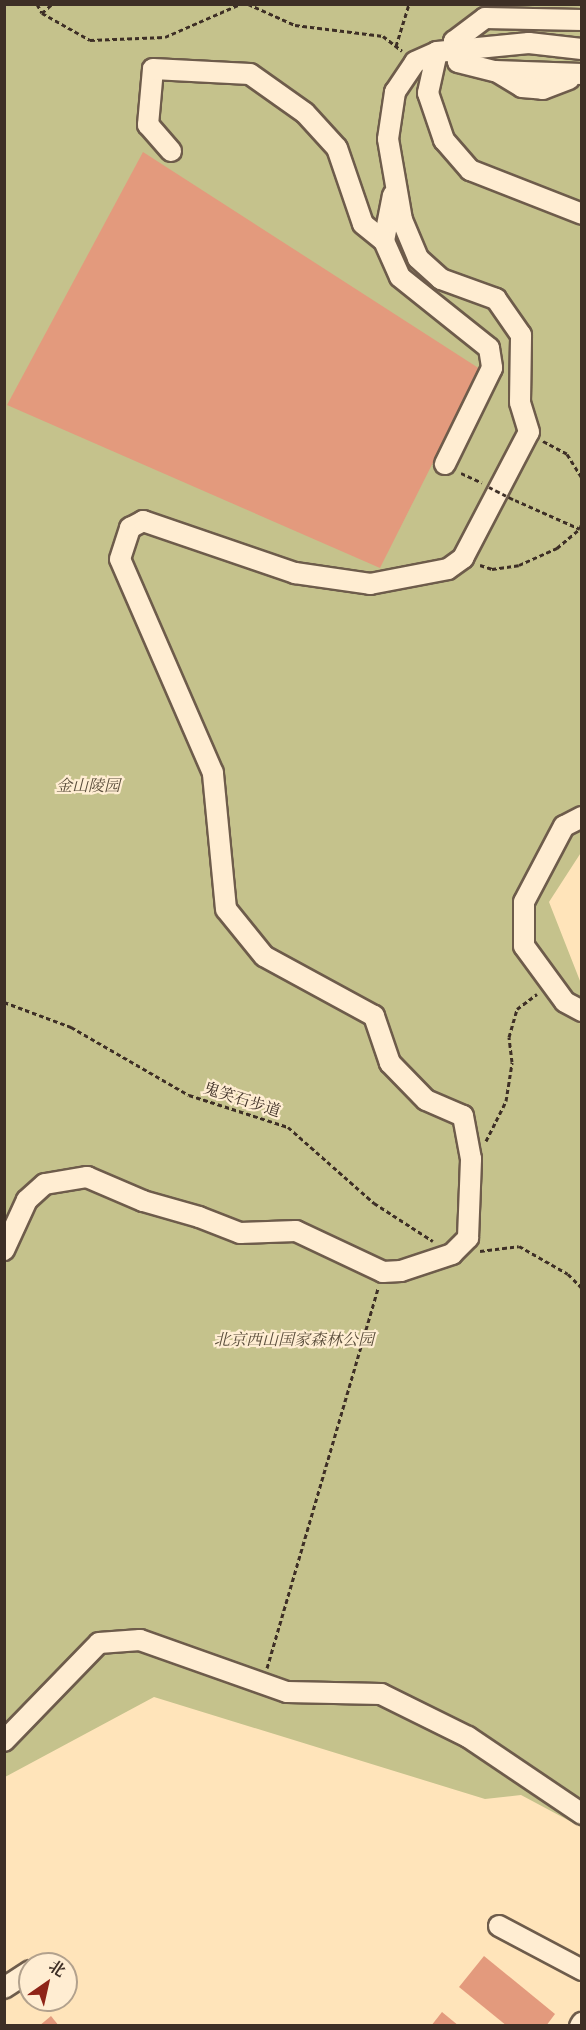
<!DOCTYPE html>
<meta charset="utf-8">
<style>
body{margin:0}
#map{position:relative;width:586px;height:2030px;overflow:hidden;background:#ffe4ba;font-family:Alegreya,"Noto Serif SC",serif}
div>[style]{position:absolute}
.green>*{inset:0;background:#c5c28c}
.building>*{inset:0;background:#e39a7d}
.path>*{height:3px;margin-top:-1.5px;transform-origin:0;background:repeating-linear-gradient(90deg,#3e2f26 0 4.5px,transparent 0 7.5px)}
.roads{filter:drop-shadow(2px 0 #6e5c4b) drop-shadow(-2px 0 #6e5c4b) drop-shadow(0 2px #6e5c4b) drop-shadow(0 -2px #6e5c4b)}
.minor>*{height:20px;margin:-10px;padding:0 10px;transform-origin:10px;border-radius:10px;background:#ffedd2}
.path-bridge>*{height:3px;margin-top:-1.5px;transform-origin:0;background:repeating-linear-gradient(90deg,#3e2f26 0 4.5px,transparent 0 7.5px)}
span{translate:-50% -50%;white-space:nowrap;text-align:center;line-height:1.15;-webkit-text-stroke:4.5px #ffedd2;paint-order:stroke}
.park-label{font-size:16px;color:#594c3a;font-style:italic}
.street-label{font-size:16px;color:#3e2f26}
.frame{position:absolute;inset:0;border:6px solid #3e2f26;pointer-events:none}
.north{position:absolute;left:18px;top:1952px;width:60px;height:60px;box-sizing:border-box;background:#ffedd2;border:2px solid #b2a18d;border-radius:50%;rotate:34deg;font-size:16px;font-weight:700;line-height:24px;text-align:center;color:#3e2f26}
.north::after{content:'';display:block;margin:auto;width:21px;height:27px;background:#8f2418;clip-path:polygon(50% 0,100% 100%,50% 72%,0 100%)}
</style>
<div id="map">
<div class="green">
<i style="clip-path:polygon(5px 5px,581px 5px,582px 851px,549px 902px,582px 986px,581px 1827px,521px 1795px,485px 1799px,154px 1697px,5px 1777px)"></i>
</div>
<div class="building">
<i style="clip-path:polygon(143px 152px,480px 369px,380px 568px,7px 405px)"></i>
<i style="clip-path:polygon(484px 1956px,555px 2014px,546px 2026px,507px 2026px,459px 1987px)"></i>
<i style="clip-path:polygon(442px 2012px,459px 2026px,431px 2026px)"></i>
<i style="clip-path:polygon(51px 2016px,59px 2026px,39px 2026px)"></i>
</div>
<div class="path">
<i style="left:37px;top:4px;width:10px;rotate:61deg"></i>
<i style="left:42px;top:13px;width:55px;rotate:29.4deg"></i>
<i style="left:90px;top:40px;width:75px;rotate:-2.3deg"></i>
<i style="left:165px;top:37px;width:82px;rotate:-23.7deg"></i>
<i style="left:248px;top:4px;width:51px;rotate:24.1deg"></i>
<i style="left:295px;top:25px;width:89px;rotate:7.1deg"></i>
<i style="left:383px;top:36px;width:24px;rotate:38deg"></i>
<i style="left:42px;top:13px;width:13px;rotate:-42deg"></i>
<i style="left:396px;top:46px;width:44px;rotate:-72.8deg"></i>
<i style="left:543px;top:441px;width:27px;rotate:28deg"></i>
<i style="left:567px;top:454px;width:28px;rotate:58deg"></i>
<i style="left:461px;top:473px;width:23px;rotate:25deg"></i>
<i style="left:515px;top:500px;width:71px;rotate:24deg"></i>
<i style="left:480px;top:565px;width:13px;rotate:18deg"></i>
<i style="left:492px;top:569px;width:27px;rotate:-8deg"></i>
<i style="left:519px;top:565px;width:42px;rotate:-24.1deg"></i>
<i style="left:557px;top:548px;width:30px;rotate:-40deg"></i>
<i style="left:580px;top:529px;width:7px;rotate:-74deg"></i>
<i style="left:4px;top:1002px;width:72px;rotate:20.5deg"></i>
<i style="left:71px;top:1027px;width:136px;rotate:30deg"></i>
<i style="left:189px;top:1095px;width:104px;rotate:17.9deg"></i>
<i style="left:288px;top:1127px;width:115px;rotate:41.5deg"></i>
<i style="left:374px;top:1203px;width:70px;rotate:32.8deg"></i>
<i style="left:486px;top:1141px;width:45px;rotate:-63.4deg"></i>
<i style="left:506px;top:1101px;width:39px;rotate:-81deg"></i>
<i style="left:512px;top:1062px;width:25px;rotate:-97deg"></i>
<i style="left:509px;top:1037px;width:29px;rotate:-74deg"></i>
<i style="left:517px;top:1009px;width:25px;rotate:-37deg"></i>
<i style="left:480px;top:1251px;width:39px;rotate:-7deg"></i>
<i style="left:519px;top:1246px;width:56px;rotate:29.7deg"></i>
<i style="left:568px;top:1274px;width:20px;rotate:45deg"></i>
<i style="left:267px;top:1668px;width:396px;rotate:-73.7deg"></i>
</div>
<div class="roads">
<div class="minor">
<i style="left:582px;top:20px;width:97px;rotate:-178.8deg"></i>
<i style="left:485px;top:18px;width:39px;rotate:143deg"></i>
<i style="left:454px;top:41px;width:21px;rotate:79deg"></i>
<i style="left:458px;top:62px;width:38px;rotate:14deg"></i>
<i style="left:495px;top:71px;width:87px;rotate:2deg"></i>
<i style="left:437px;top:52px;width:42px;rotate:102.4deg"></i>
<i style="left:428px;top:93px;width:50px;rotate:71.2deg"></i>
<i style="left:444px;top:140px;width:40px;rotate:49deg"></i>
<i style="left:470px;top:170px;width:120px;rotate:21.4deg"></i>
<i style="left:499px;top:73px;width:27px;rotate:31deg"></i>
<i style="left:522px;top:87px;width:21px;rotate:5deg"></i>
<i style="left:543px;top:89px;width:28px;rotate:-21deg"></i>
<i style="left:171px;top:151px;width:35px;rotate:-131deg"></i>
<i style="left:148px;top:125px;width:56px;rotate:-84.9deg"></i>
<i style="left:153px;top:69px;width:97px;rotate:3deg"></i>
<i style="left:250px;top:74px;width:67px;rotate:35.3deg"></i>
<i style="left:305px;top:113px;width:47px;rotate:47.6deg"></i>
<i style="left:337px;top:148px;width:80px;rotate:71.1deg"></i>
<i style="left:363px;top:224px;width:27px;rotate:39deg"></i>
<i style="left:393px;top:195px;width:47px;rotate:101.1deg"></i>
<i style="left:384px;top:241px;width:39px;rotate:66deg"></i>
<i style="left:400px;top:277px;width:114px;rotate:38.6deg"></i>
<i style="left:489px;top:348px;width:20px;rotate:81deg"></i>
<i style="left:492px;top:368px;width:107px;rotate:116.1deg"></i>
<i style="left:582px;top:817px;width:20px;rotate:153deg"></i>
<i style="left:564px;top:826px;width:86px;rotate:117.8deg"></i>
<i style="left:524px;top:902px;width:44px;rotate:90deg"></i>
<i style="left:524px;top:946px;width:69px;rotate:53.8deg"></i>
<i style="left:565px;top:1002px;width:19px;rotate:28deg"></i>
<i style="left:4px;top:1250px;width:55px;rotate:-65.3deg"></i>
<i style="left:27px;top:1200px;width:24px;rotate:-42deg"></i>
<i style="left:45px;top:1184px;width:43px;rotate:-9.5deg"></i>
<i style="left:87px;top:1177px;width:61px;rotate:23.2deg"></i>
<i style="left:143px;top:1201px;width:58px;rotate:15.9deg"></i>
<i style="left:199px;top:1217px;width:44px;rotate:21.3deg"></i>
<i style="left:240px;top:1233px;width:56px;rotate:-2deg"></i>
<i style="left:296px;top:1231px;width:96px;rotate:25.2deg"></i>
<i style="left:383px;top:1272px;width:18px;rotate:-3deg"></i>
<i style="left:401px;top:1271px;width:54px;rotate:-18.4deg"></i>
<i style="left:452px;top:1254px;width:23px;rotate:-45deg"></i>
<i style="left:468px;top:1238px;width:79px;rotate:-87.8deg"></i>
<i style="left:471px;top:1159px;width:44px;rotate:-100.5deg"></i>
<i style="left:463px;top:1116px;width:40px;rotate:-156.6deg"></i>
<i style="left:426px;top:1100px;width:52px;rotate:-134.2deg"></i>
<i style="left:390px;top:1063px;width:50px;rotate:-108.8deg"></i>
<i style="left:374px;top:1016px;width:125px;rotate:-151.4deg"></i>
<i style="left:264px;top:956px;width:60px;rotate:-129deg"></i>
<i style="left:226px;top:909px;width:137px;rotate:-95.5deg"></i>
<i style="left:213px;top:773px;width:233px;rotate:-113.5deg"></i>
<i style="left:120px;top:559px;width:33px;rotate:-72deg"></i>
<i style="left:130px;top:528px;width:15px;rotate:-28deg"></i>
<i style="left:143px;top:521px;width:161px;rotate:18.9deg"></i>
<i style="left:295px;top:573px;width:76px;rotate:8.3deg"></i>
<i style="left:370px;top:584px;width:79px;rotate:-10.9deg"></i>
<i style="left:448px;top:569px;width:19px;rotate:-36deg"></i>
<i style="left:463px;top:558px;width:142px;rotate:-62.4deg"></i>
<i style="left:529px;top:432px;width:31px;rotate:-107deg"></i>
<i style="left:520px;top:402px;width:67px;rotate:-89.1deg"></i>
<i style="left:521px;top:335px;width:44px;rotate:-124.8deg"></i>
<i style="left:496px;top:299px;width:59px;rotate:-160deg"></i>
<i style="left:441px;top:279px;width:31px;rotate:-138deg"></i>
<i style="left:418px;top:258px;width:41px;rotate:-112.8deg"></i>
<i style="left:402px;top:220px;width:82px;rotate:-99.8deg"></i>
<i style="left:388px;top:139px;width:48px;rotate:-81.5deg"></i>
<i style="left:395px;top:92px;width:36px;rotate:-56deg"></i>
<i style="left:415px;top:62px;width:24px;rotate:-24deg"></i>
<i style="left:437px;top:52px;width:92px;rotate:-5.6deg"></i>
<i style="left:529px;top:43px;width:53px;rotate:6.5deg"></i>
<i style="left:4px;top:1741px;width:136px;rotate:-45.9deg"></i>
<i style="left:99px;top:1643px;width:41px;rotate:-4.2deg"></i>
<i style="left:140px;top:1640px;width:156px;rotate:19.5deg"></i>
<i style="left:287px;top:1692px;width:94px;rotate:1.2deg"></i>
<i style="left:381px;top:1694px;width:97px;rotate:26.3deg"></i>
<i style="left:468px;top:1737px;width:138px;rotate:34deg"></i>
<i style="left:499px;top:1926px;width:94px;rotate:27.9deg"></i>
<i style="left:4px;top:1988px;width:31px;rotate:-33deg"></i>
<i style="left:580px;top:2026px;width:4px;rotate:-56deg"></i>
</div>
</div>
<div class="path-bridge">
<i style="left:489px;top:487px;width:28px;rotate:27deg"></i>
</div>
<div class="park-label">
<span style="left:88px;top:786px">金山陵园</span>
<span style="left:294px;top:1340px">北京西山国家森林公园</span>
</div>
<div class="street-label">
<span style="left:242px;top:1100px;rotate:18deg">鬼笑石步道</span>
</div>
<div class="frame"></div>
<div class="north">北</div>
</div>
